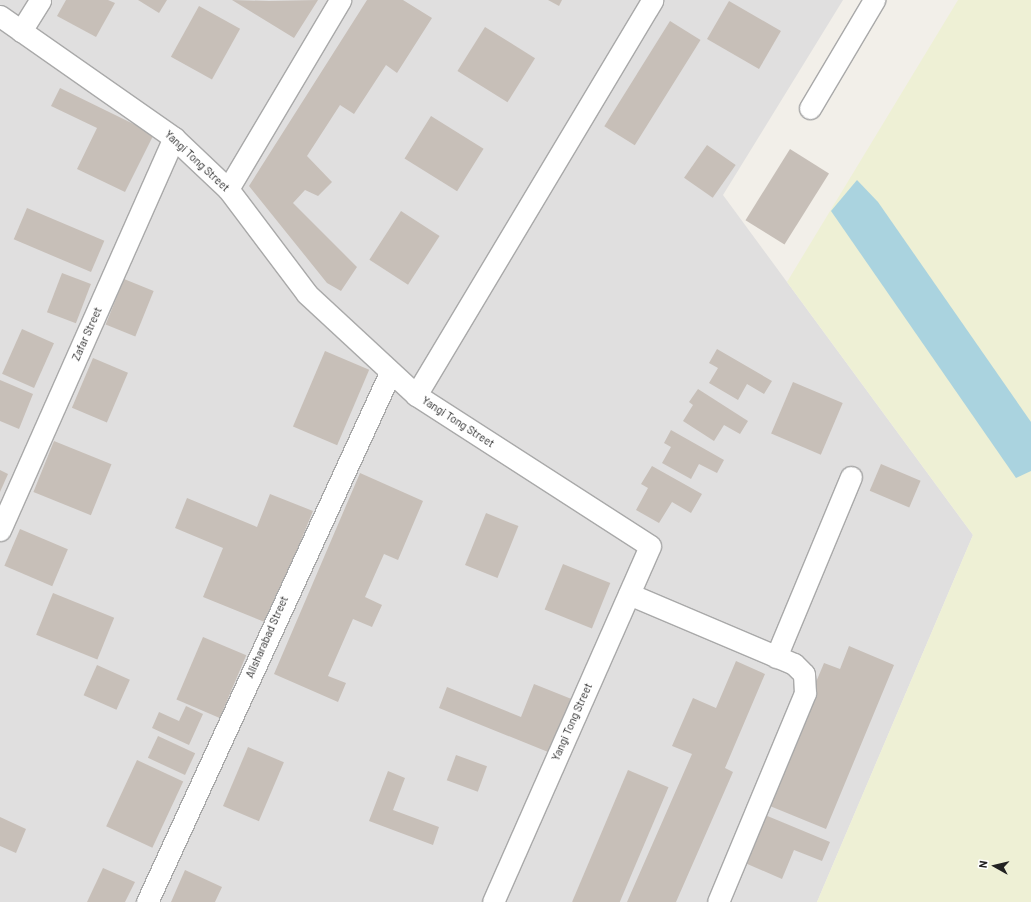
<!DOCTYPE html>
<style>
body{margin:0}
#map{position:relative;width:1031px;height:902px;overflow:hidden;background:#f2efe9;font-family:Barlow,sans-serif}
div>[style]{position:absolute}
.residential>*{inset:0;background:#e0dfdf}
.farmland>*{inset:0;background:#eef0d5}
.water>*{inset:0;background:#aad3df}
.building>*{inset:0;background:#c7bfb8;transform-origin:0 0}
.roads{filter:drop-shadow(1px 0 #a9a9a9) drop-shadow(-1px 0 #a9a9a9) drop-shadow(0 1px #a9a9a9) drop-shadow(0 -1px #a9a9a9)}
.minor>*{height:21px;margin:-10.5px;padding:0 10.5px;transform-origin:10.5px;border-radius:10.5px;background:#fff}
span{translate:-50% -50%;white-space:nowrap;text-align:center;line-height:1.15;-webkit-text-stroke:3px #fff;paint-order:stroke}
.street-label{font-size:11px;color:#222}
.north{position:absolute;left:975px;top:846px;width:40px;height:40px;-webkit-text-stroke:3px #fff;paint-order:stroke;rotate:278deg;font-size:11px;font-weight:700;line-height:16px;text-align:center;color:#222}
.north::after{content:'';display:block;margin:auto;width:14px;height:18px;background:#222;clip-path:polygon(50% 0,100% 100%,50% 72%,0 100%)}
</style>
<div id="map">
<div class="residential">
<i style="clip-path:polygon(0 0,843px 0,723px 195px,973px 535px,817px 902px,0 902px)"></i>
</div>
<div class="farmland">
<i style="clip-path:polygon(958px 0,1031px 0,1031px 902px,817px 902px,973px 535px,787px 282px)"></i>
</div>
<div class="water">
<i style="clip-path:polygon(857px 180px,878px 202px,1031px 422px,1031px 471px,1016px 478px,831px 211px)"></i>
</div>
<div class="building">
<i style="clip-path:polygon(66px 0,108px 0,115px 3px,96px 37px,57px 16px)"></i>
<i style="clip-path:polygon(138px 0,167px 0,159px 13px)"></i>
<i style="clip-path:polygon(232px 0,269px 1px,318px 0,294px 38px)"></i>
<i style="clip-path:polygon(367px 0,403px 0,432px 18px,397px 73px,386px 65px,354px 114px,340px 105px,307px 156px,332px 182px,318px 196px,305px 190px,293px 203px,357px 267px,341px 291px,327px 283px,249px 186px)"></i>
<i style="clip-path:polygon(548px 0,562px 0,559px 6px)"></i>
<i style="left:729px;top:1px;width:60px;height:44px;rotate:30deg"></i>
<i style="left:199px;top:6px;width:47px;height:58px;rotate:29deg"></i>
<i style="left:670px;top:21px;width:36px;height:124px;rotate:32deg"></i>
<i style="left:485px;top:27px;width:59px;height:52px;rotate:32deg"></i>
<i style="clip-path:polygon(60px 88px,154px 134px,125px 192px,77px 169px,97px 128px,51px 106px)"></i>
<i style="left:431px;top:116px;width:62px;height:50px;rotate:32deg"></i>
<i style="left:707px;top:145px;width:35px;height:40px;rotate:35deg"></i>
<i style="left:790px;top:149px;width:46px;height:84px;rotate:32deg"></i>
<i style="left:27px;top:208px;width:84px;height:34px;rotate:23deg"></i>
<i style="left:401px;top:211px;width:46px;height:58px;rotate:33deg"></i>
<i style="left:62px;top:273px;width:31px;height:42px;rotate:21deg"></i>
<i style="left:124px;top:279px;width:32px;height:49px;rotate:22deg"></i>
<i style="left:22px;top:329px;width:35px;height:49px;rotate:24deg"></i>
<i style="clip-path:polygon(717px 349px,772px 381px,764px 394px,747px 384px,738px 400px,709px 383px,718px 368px,709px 363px)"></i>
<i style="left:325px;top:351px;width:48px;height:82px;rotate:23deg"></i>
<i style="left:93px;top:358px;width:38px;height:54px;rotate:23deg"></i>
<i style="clip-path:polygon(0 380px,33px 394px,19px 429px,0 421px)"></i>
<i style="left:793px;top:382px;width:54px;height:56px;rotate:23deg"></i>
<i style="clip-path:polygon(698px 389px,748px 421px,740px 434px,724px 425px,714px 441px,683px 421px,693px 405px,689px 402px)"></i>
<i style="clip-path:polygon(671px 430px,724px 460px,717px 473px,699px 464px,691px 479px,662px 463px,671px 447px,664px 443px)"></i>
<i style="left:54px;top:441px;width:62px;height:55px;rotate:22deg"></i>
<i style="left:881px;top:464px;width:43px;height:29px;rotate:23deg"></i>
<i style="clip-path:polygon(652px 466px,702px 494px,691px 513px,672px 502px,659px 523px,636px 510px,648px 488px,641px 484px)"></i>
<i style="clip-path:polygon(0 470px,8px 474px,0 492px)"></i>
<i style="clip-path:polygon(360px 473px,423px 501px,398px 560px,384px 554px,365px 597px,382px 605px,372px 627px,353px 619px,328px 676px,346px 683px,338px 702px,274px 674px)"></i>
<i style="clip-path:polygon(270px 494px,313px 511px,267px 623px,203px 597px,223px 548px,175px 528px,187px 498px,257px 527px)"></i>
<i style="left:486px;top:513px;width:35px;height:56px;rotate:22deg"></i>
<i style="left:20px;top:529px;width:52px;height:40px;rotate:23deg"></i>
<i style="left:563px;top:564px;width:51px;height:49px;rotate:22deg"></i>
<i style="left:53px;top:593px;width:66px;height:45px;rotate:22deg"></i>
<i style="left:203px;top:637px;width:47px;height:68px;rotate:23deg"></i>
<i style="clip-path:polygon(849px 646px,894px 665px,826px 829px,765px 804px,824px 663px,840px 669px)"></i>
<i style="clip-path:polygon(736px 661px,765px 674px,725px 768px,733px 772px,676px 902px,627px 902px,692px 754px,672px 746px,693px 698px,716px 708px)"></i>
<i style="left:97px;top:665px;width:36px;height:33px;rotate:24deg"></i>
<i style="clip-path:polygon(534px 684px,574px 700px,553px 754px,439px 708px,447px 687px,521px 717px)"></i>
<i style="clip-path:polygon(186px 706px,203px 714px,189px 745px,152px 728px,159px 712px,179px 721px)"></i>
<i style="left:158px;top:736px;width:41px;height:24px;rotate:25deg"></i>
<i style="left:248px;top:747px;width:39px;height:64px;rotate:23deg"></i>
<i style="left:456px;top:755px;width:33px;height:27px;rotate:20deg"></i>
<i style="left:137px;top:760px;width:51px;height:73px;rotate:25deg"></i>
<i style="left:628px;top:770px;width:44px;height:143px;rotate:23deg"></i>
<i style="clip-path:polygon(388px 771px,405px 778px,393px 810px,439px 827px,433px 845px,369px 821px)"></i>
<i style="clip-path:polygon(765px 815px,830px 842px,822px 861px,794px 850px,782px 879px,745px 863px)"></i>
<i style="clip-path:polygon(0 817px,26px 829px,16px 853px,0 846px)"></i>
<i style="clip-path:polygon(103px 868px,135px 882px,125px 902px,87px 902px)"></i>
<i style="clip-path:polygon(185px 870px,222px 887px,215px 902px,171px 902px)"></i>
</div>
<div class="roads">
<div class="minor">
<i style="left:0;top:16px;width:213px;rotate:35deg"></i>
<i style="left:174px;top:138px;width:74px;rotate:43.4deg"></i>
<i style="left:228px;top:189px;width:131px;rotate:53deg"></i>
<i style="left:307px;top:294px;width:149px;rotate:42.8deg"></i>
<i style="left:416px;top:395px;width:278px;rotate:32.8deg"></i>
<i style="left:650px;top:546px;width:389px;rotate:113.8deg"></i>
<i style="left:21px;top:31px;width:36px;rotate:-58deg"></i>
<i style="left:810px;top:108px;width:126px;rotate:-59.3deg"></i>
<i style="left:228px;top:189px;width:220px;rotate:-59.3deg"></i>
<i style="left:416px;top:395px;width:460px;rotate:-59.1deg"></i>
<i style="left:0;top:530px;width:429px;rotate:-66.1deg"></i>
<i style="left:629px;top:594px;width:179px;rotate:23deg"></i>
<i style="left:794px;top:664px;width:14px;rotate:45deg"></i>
<i style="left:804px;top:674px;width:19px;rotate:87deg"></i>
<i style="left:805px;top:693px;width:226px;rotate:112.6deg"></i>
<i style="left:776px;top:657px;width:195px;rotate:-67.4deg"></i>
<i style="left:147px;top:902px;width:582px;rotate:-65.33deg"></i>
</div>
</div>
<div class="street-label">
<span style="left:197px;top:161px;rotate:43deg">Yangi Tong Street</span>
<span style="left:87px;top:334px;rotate:-66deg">Zafar Street</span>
<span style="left:458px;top:422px;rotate:33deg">Yangi Tong Street</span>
<span style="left:267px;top:637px;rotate:-66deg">Alisharabad Street</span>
<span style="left:572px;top:722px;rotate:-66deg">Yangi Tong Street</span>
</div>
<div class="north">N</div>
</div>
